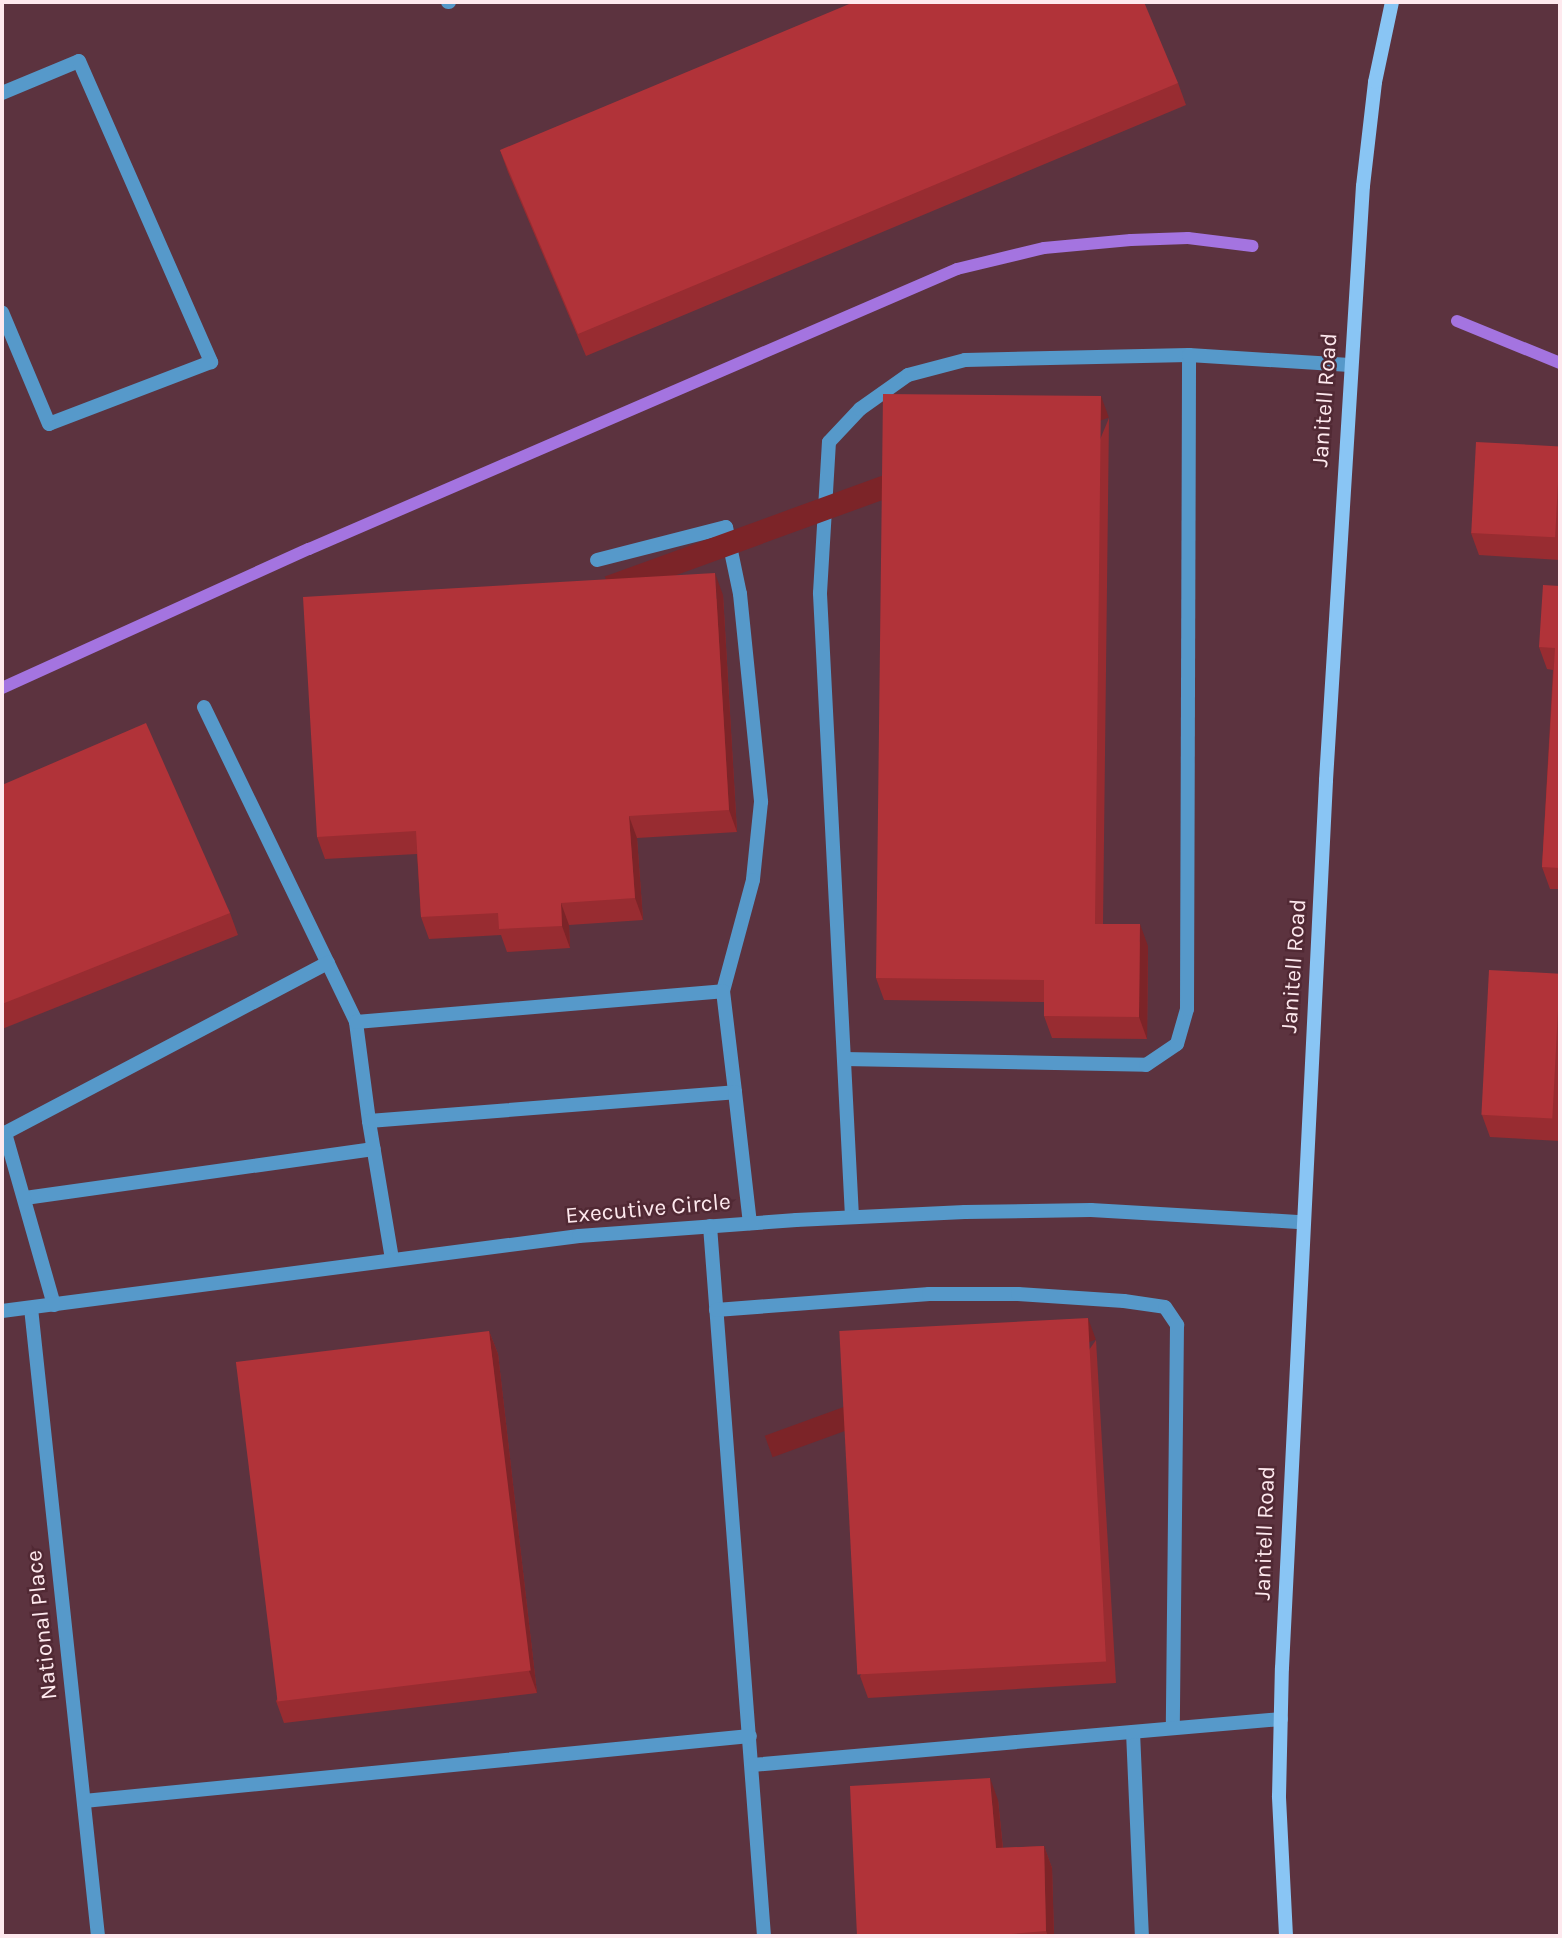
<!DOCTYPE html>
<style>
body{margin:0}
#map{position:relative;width:1562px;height:1938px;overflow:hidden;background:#5c333f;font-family:Karla,sans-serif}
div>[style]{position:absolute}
.stream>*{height:12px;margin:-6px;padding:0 6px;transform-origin:6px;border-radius:6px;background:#a474e0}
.lane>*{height:14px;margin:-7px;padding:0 7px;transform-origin:7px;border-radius:7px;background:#5699ca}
.street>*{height:14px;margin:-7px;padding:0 7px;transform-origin:7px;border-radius:7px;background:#5699ca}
.secondary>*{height:14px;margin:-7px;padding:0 7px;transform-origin:7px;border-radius:7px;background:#89c5f4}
.wall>*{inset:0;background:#982c31}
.shaded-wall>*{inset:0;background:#7c2428;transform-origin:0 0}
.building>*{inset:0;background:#b13339;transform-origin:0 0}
span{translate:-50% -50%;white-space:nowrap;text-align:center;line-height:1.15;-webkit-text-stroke:5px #512934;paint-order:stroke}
.street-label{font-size:23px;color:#fee9ee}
.frame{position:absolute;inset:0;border:4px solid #fee9ee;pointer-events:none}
</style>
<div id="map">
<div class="stream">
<i style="left:1457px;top:321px;width:111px;rotate:22.2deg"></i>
<i style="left:2px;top:688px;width:337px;rotate:-24.4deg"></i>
<i style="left:309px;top:549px;width:706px;rotate:-23.37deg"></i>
<i style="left:957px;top:269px;width:89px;rotate:-13.6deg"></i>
<i style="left:1044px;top:248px;width:87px;rotate:-5.3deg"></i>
<i style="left:1131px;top:240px;width:57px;rotate:-2deg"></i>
<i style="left:1188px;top:238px;width:65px;rotate:7deg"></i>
</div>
<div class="lane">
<i style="left:448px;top:2px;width:1px"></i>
<i style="left:2px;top:93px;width:83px;rotate:-22.6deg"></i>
<i style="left:79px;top:61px;width:329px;rotate:66.3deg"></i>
<i style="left:211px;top:362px;width:173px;rotate:159.1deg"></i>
<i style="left:49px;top:424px;width:121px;rotate:-112.8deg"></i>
<i style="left:597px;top:560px;width:133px;rotate:-14.3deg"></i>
<i style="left:726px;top:527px;width:68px;rotate:78.2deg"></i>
<i style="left:740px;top:594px;width:209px;rotate:84.2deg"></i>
<i style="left:761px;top:802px;width:78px;rotate:95.9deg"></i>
<i style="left:753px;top:880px;width:115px;rotate:105.1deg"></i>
<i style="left:204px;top:707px;width:350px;rotate:64.2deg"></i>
<i style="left:844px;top:1059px;width:302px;rotate:1.1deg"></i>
<i style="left:1146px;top:1065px;width:37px;rotate:-34deg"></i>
<i style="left:1177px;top:1044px;width:36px;rotate:-74deg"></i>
<i style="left:1187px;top:1009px;width:654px;rotate:-89.82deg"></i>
<i style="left:369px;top:1121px;width:100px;rotate:-97.5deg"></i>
<i style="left:356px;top:1022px;width:368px;rotate:-4.8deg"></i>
<i style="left:723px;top:991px;width:102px;rotate:83.2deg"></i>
<i style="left:25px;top:1198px;width:352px;rotate:-8deg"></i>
<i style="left:852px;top:1217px;width:625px;rotate:-92.94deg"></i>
<i style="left:820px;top:593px;width:151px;rotate:-86.6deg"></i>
<i style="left:829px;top:442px;width:45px;rotate:-46.8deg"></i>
<i style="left:860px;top:409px;width:59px;rotate:-35.3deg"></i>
<i style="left:908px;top:375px;width:59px;rotate:-14.7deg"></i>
<i style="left:965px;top:360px;width:224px;rotate:-1.3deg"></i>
<i style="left:1189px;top:355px;width:161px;rotate:3.6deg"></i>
<i style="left:710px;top:1226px;width:712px;rotate:85.65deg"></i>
<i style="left:392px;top:1259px;width:140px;rotate:-99.5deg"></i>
<i style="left:369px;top:1121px;width:367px;rotate:-4.5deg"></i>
<i style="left:735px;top:1092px;width:132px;rotate:83.5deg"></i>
<i style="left:54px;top:1305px;width:179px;rotate:-105.9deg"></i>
<i style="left:5px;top:1133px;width:365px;rotate:-27.8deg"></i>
<i style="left:716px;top:1310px;width:214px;rotate:-4.3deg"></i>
<i style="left:929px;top:1294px;width:89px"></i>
<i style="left:1018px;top:1294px;width:106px;rotate:3.8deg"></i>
<i style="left:1124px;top:1301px;width:41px;rotate:8.3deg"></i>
<i style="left:1165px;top:1307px;width:22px;rotate:56deg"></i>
<i style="left:1177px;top:1325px;width:403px;rotate:90.6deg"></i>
<i style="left:1133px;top:1732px;width:204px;rotate:87.5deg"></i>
<i style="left:752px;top:1765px;width:531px;rotate:-4.97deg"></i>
<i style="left:84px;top:1801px;width:669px;rotate:-5.57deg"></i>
</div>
<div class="street">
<i style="left:31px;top:1308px;width:632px;rotate:83.91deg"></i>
<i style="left:2px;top:1311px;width:582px;rotate:-7.41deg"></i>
<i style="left:579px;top:1236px;width:218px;rotate:-4.2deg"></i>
<i style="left:796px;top:1220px;width:169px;rotate:-2.7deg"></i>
<i style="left:965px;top:1212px;width:126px;rotate:-0.9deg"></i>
<i style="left:1091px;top:1210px;width:211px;rotate:3.3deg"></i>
</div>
<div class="secondary">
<i style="left:1286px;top:1936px;width:140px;rotate:-92.9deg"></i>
<i style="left:1279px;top:1796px;width:128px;rotate:-88.7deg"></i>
<i style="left:1282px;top:1668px;width:889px;rotate:-87.16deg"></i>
<i style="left:1326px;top:780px;width:595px;rotate:-86.44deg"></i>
<i style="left:1363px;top:186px;width:105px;rotate:-83.4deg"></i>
<i style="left:1375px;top:82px;width:82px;rotate:-78deg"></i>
</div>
<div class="wall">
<i style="clip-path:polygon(1178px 83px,1186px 105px,586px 356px,508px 172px,500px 150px)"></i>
<i style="clip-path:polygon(1109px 418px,1103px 924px,1148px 946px,1147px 1039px,1052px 1038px,1044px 1016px,1044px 1002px,884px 1000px,876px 978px)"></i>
<i style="clip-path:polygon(1560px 447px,1560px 560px,1479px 555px,1471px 533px)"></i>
<i style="clip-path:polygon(1560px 586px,1560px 889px,1550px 889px,1542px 867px,1553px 670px,1547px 669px,1539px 647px)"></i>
<i style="clip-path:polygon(723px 595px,737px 832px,637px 838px,643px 920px,569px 925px,570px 948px,507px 952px,501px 935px,429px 939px,421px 917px,417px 854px,325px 859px,317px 837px)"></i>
<i style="clip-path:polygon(2px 785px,230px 913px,238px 935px,2px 1029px)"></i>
<i style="clip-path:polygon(1560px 974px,1560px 1141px,1490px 1137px,1482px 1115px)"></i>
<i style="clip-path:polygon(489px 1331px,498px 1354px,537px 1693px,284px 1723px,276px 1701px)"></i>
<i style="clip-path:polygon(1096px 1340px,1116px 1683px,868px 1698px,860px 1676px)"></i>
<i style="clip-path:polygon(998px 1800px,1003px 1848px,1044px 1846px,1052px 1868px,1054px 1936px,857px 1936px)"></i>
</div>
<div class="shaded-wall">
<i style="left:1101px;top:396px;width:23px;height:528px;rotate:70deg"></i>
<i style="clip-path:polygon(715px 573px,723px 595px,737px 832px,729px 810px)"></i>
<i style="clip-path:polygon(629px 816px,637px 838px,643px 920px,635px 898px)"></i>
<i style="clip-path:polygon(561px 903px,569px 925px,570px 948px,562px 926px)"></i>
<i style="clip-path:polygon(1140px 924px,1148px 946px,1147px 1039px,1139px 1017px)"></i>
<i style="left:1088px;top:1318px;width:23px;height:344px;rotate:70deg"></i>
<i style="clip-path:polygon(489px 1331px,498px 1354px,537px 1693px,529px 1671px)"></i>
<i style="clip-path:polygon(990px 1778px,998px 1800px,1005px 1870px,996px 1848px)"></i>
<i style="clip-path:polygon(1044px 1846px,1052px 1868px,1054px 1936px,1048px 1936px,1046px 1931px)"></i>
</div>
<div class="building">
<i style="clip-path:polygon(854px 2px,1144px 2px,1178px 83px,578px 334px,500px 150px)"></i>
<i style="clip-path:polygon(883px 394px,1101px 396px,1095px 924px,1140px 924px,1139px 1017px,1044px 1016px,1044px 980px,876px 978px)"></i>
<i style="left:1476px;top:442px;width:84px;height:91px;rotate:3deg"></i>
<i style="clip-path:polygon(715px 573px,729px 810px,629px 816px,635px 898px,561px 903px,562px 926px,499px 929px,498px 913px,421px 917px,416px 831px,317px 837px,303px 597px)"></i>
<i style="clip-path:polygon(1543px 585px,1560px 586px,1560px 868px,1542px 867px,1555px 648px,1539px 647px)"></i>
<i style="clip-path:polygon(146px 723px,230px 913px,2px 1004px,2px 785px)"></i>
<i style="left:1489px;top:970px;width:71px;height:145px;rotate:3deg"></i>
<i style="left:1088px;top:1318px;width:344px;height:249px;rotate:87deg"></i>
<i style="left:489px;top:1331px;width:342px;height:255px;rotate:83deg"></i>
<i style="clip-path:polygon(990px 1778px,996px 1848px,1044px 1846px,1046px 1931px,1000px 1935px,1000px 1936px,857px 1936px,850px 1786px)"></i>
</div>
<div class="street-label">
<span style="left:1325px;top:400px;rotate:-86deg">Janitell Road</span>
<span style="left:1294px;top:966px;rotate:-86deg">Janitell Road</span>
<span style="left:648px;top:1209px;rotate:-5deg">Executive Circle</span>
<span style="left:1265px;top:1533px;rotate:-88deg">Janitell Road</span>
<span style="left:42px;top:1625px;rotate:-96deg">National Place</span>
</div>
<div class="frame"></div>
</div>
